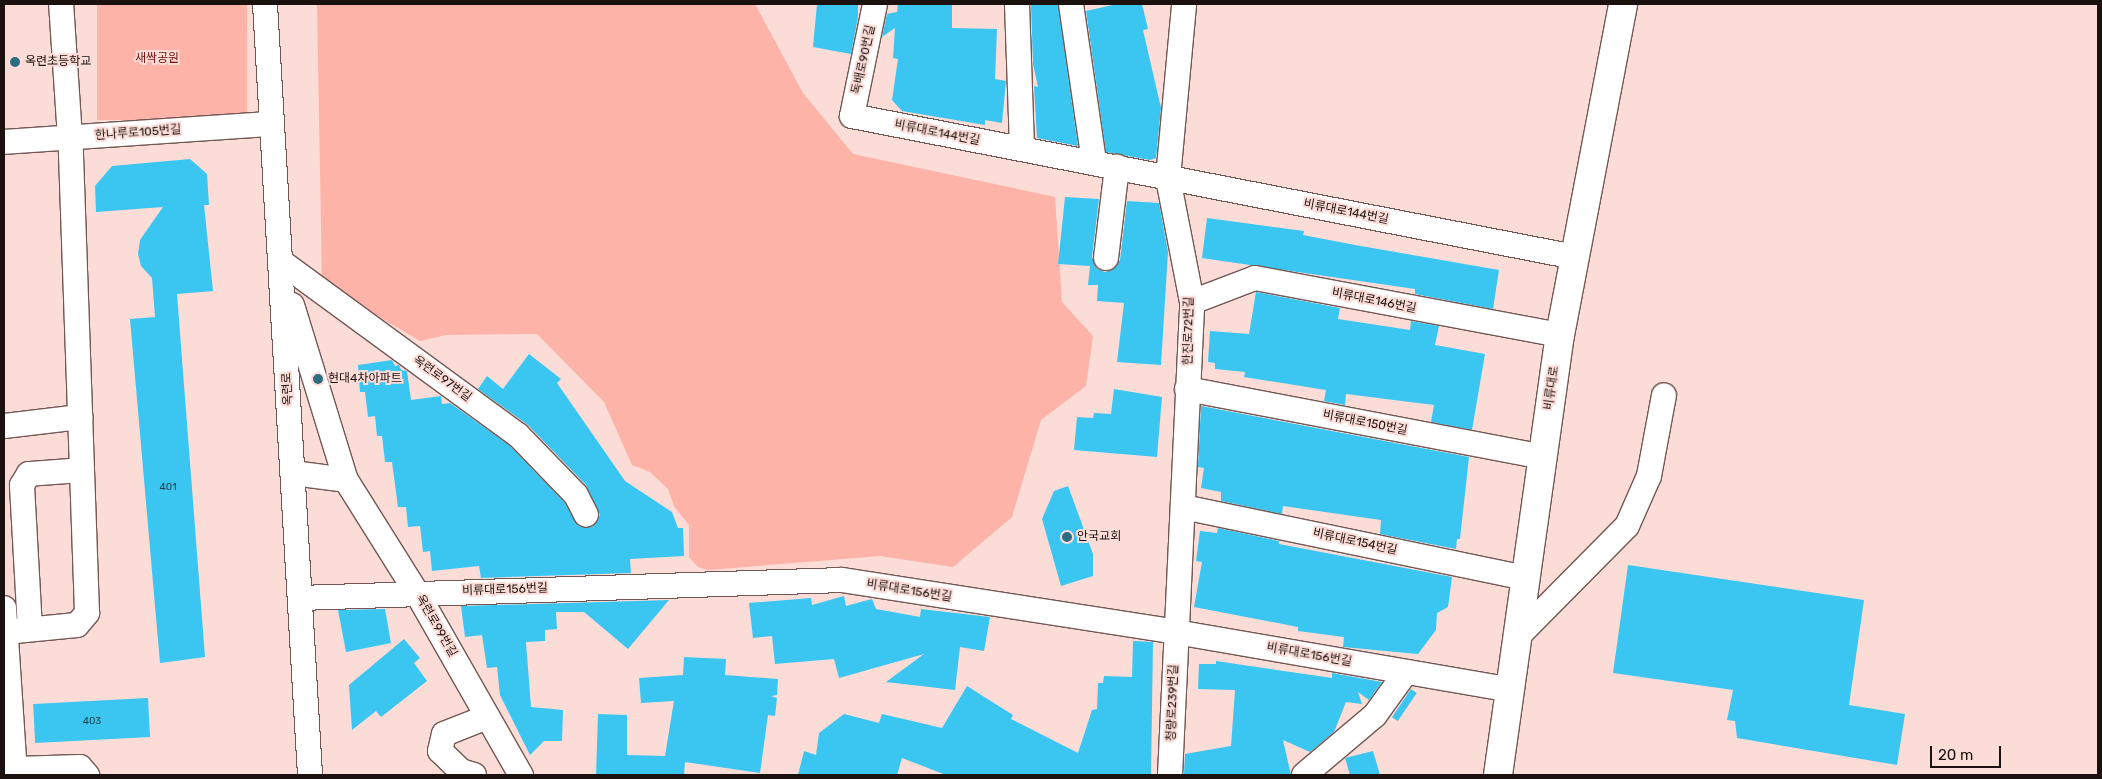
<!DOCTYPE html>
<meta charset="utf-8">
<style>
body{margin:0}
#map{position:relative;width:2102px;height:779px;overflow:hidden;background:#fbdcd7;font-family:Rubik,"Noto Sans KR",sans-serif}
div>[style]{position:absolute}
.green>*{inset:0;background:#fdb3a7;transform-origin:0 0}
.building>*{inset:0;background:#3ac6f1;transform-origin:0 0}
.roads{filter:drop-shadow(1px 0 #725854) drop-shadow(-1px 0 #725854) drop-shadow(0 1px #725854) drop-shadow(0 -1px #725854)}
.minor>*{height:24px;margin:-12px;padding:0 12px;transform-origin:12px;border-radius:12px;background:#fff}
.major>*{height:28px;margin:-14px;padding:0 14px;transform-origin:14px;border-radius:14px;background:#fff}
.dots>*{width:14px;height:14px;translate:-50% -50%;box-sizing:border-box;border:2px solid #fbdcd7;border-radius:50%}
span{translate:-50% -50%;white-space:nowrap;text-align:center;line-height:1.15;-webkit-text-stroke:4px #fbdcd7;paint-order:stroke}
.number-label{font-size:10px;color:#233e48}
.number-label span{-webkit-text-stroke-width:0}
.park-label{font-size:12px;color:#6e100b}
.street-label{font-size:12px;color:#1b110f}
.poi-label{font-size:12px;color:#1b110f}
.left{translate:0 -50%;text-align:left}
.frame{position:absolute;inset:0;border:5px solid #1b110f;pointer-events:none}
.scale{position:absolute;left:1930px;top:746px;width:71px;height:22px;box-sizing:border-box;border:2px solid #1b110f;border-top:0;padding-left:6px;font-size:15px;line-height:18px;white-space:nowrap;color:#1b110f;-webkit-text-stroke:4px #fbdcd7;paint-order:stroke}
</style>
<div id="map">
<div class="green">
<i style="left:97px;top:4px;width:150px;height:116px"></i>
<i style="clip-path:polygon(317px 4px,755px 4px,803px 93px,853px 154px,1055px 197px,1062px 302px,1093px 336px,1086px 386px,1041px 420px,1012px 517px,953px 567px,880px 556px,708px 570px,698px 567px,689px 557px,689px 525px,674px 506px,668px 489px,650px 472px,632px 465px,604px 402px,537px 334px,446px 335px,420px 341px,322px 283px)"></i>
</div>
<div class="building">
<i style="clip-path:polygon(817px 4px,858px 4px,858px 17px,851px 54px,813px 47px)"></i>
<i style="clip-path:polygon(898px 4px,952px 4px,952px 28px,997px 29px,995px 79px,1006px 81px,1002px 123px,985px 120px,985px 125px,902px 111px,892px 100px,898px 59px,893px 58px,895px 28px,882px 37px,887px 14px,897px 12px)"></i>
<i style="clip-path:polygon(1031px 4px,1058px 4px,1078px 146px,1037px 138px,1034px 86px,1038px 87px,1033px 64px)"></i>
<i style="clip-path:polygon(1117px 4px,1142px 4px,1148px 29px,1143px 30px,1161px 108px,1156px 158px,1150px 160px,1106px 152px,1086px 11px)"></i>
<i style="clip-path:polygon(190px 159px,207px 174px,209px 205px,204px 205px,213px 291px,177px 294px,205px 657px,160px 663px,130px 319px,155px 317px,152px 278px,141px 266px,138px 254px,140px 240px,163px 207px,96px 212px,95px 186px,112px 166px)"></i>
<i style="clip-path:polygon(1065px 197px,1099px 199px,1092px 257px,1097px 269px,1105px 272px,1112px 270px,1120px 260px,1127px 201px,1159px 203px,1168px 252px,1161px 365px,1117px 362px,1124px 303px,1097px 301px,1098px 285px,1088px 285px,1090px 266px,1058px 264px)"></i>
<i style="clip-path:polygon(1207px 218px,1304px 231px,1303px 235px,1355px 245px,1499px 270px,1493px 309px,1415px 294px,1415px 289px,1202px 258px)"></i>
<i style="clip-path:polygon(1256px 292px,1340px 308px,1338px 319px,1410px 330px,1411px 321px,1439px 326px,1435px 345px,1485px 354px,1472px 430px,1431px 422px,1434px 405px,1346px 394px,1345px 405px,1324px 401px,1326px 390px,1244px 377px,1245px 372px,1215px 369px,1215px 363px,1208px 362px,1210px 331px,1249px 334px)"></i>
<i style="clip-path:polygon(529px 354px,561px 379px,557px 383px,625px 481px,672px 512px,678px 528px,683px 528px,684px 556px,630px 559px,631px 573px,481px 578px,479px 566px,432px 571px,430px 551px,423px 552px,420px 526px,408px 527px,406px 507px,398px 507px,392px 462px,385px 462px,382px 436px,377px 436px,375px 416px,368px 417px,365px 392px,360px 392px,358px 365px,392px 360px,395px 366px,399px 365px,401px 370px,407px 371px,411px 400px,441px 396px,442px 404px,450px 403px,509px 445px,565px 503px,578px 526px,592px 527px,600px 515px,586px 485px,528px 425px,478px 389px,487px 376px,503px 389px)"></i>
<i style="clip-path:polygon(1114px 389px,1162px 397px,1157px 457px,1074px 450px,1077px 417px,1093px 418px,1094px 413px,1111px 414px)"></i>
<i style="clip-path:polygon(1201px 406px,1469px 457px,1460px 539px,1457px 539px,1456px 549px,1380px 534px,1381px 520px,1283px 506px,1282px 514px,1221px 501px,1221px 492px,1201px 488px,1204px 468px,1198px 467px)"></i>
<i style="clip-path:polygon(1068px 486px,1093px 554px,1093px 576px,1061px 586px,1042px 519px,1054px 491px)"></i>
<i style="clip-path:polygon(1218px 528px,1279px 541px,1279px 544px,1452px 577px,1448px 607px,1437px 613px,1436px 630px,1418px 654px,1343px 647px,1344px 637px,1298px 631px,1298px 627px,1194px 607px,1202px 562px,1196px 561px,1200px 531px,1217px 533px)"></i>
<i style="clip-path:polygon(1628px 565px,1864px 600px,1849px 705px,1905px 714px,1897px 765px,1737px 738px,1735px 721px,1727px 720px,1733px 690px,1613px 673px)"></i>
<i style="clip-path:polygon(844px 596px,846px 606px,872px 599px,876px 609px,920px 617px,921px 609px,990px 617px,984px 651px,960px 647px,955px 690px,886px 682px,924px 654px,839px 678px,834px 659px,775px 664px,772px 636px,753px 638px,749px 603px,811px 598px,812px 605px)"></i>
<i style="clip-path:polygon(669px 600px,628px 649px,584px 612px,556px 612px,557px 629px,545px 630px,545px 641px,526px 642px,531px 707px,563px 710px,562px 741px,544px 741px,530px 755px,500px 695px,497px 667px,487px 668px,482px 635px,465px 637px,461px 606px)"></i>
<i style="clip-path:polygon(385px 609px,391px 643px,346px 652px,338px 610px)"></i>
<i style="clip-path:polygon(404px 639px,420px 658px,414px 663px,427px 681px,381px 717px,376px 711px,352px 730px,349px 685px)"></i>
<i style="clip-path:polygon(1133px 641px,1153px 642px,1151px 775px,946px 775px,902px 758px,897px 775px,798px 775px,804px 751px,816px 755px,819px 733px,844px 714px,879px 723px,882px 714px,942px 728px,967px 686px,1013px 715px,1011px 719px,1078px 753px,1092px 710px,1097px 709px,1098px 683px,1103px 683px,1104px 676px,1132px 677px)"></i>
<i style="clip-path:polygon(684px 657px,726px 659px,725px 675px,778px 679px,777px 695px,771px 696px,777px 698px,775px 716px,768px 715px,760px 773px,685px 762px,684px 775px,596px 775px,598px 714px,627px 715px,627px 755px,665px 756px,674px 701px,641px 703px,639px 678px,683px 675px)"></i>
<i style="clip-path:polygon(1216px 661px,1332px 678px,1332px 673px,1382px 682px,1369px 700px,1358px 692px,1362px 704px,1346px 702px,1334px 732px,1310px 752px,1283px 740px,1291px 775px,1184px 775px,1185px 754px,1231px 746px,1235px 690px,1198px 689px,1199px 664px,1216px 664px)"></i>
<i style="left:1411px;top:689px;width:7px;height:34px;rotate:34deg"></i>
<i style="left:148px;top:698px;width:39px;height:115px;rotate:87deg"></i>
<i style="clip-path:polygon(1373px 751px,1380px 775px,1350px 775px,1345px 758px)"></i>
</div>
<div class="roads">
<div class="minor">
<i style="left:265px;top:4px;width:772px;rotate:86.66deg"></i>
<i style="left:875px;top:4px;width:114px;rotate:101.6deg"></i>
<i style="left:852px;top:116px;width:737px;rotate:11.04deg"></i>
<i style="left:1017px;top:4px;width:145px;rotate:88deg"></i>
<i style="left:1071px;top:4px;width:160px;rotate:81.7deg"></i>
<i style="left:4px;top:142px;width:268px;rotate:-3.9deg"></i>
<i style="left:1106px;top:258px;width:92px;rotate:-83.1deg"></i>
<i style="left:280px;top:261px;width:295px;rotate:36.2deg"></i>
<i style="left:518px;top:435px;width:83px;rotate:46deg"></i>
<i style="left:576px;top:495px;width:22px;rotate:63deg"></i>
<i style="left:1192px;top:302px;width:67px;rotate:-20.9deg"></i>
<i style="left:1255px;top:278px;width:310px;rotate:10.6deg"></i>
<i style="left:292px;top:305px;width:183px;rotate:72.9deg"></i>
<i style="left:1187px;top:389px;width:361px;rotate:10.8deg"></i>
<i style="left:4px;top:426px;width:77px;rotate:-6.8deg"></i>
<i style="left:293px;top:473px;width:53px;rotate:7.5deg"></i>
<i style="left:346px;top:480px;width:133px;rotate:57.9deg"></i>
<i style="left:417px;top:593px;width:210px;rotate:60.3deg"></i>
<i style="left:1183px;top:507px;width:350px;rotate:11.7deg"></i>
<i style="left:300px;top:598px;width:542px;rotate:-1.9deg"></i>
<i style="left:842px;top:580px;width:338px;rotate:8.8deg"></i>
<i style="left:1176px;top:632px;width:340px;rotate:9.8deg"></i>
<i style="left:4px;top:608px;width:167px;rotate:86.2deg"></i>
<i style="left:30px;top:629px;width:144px;rotate:-93.2deg"></i>
<i style="left:22px;top:485px;width:13px;rotate:-58deg"></i>
<i style="left:29px;top:474px;width:53px;rotate:-4.3deg"></i>
<i style="left:5px;top:632px;width:72px;rotate:-5.6deg"></i>
<i style="left:77px;top:625px;width:16px;rotate:-50deg"></i>
<i style="left:87px;top:613px;width:475px;rotate:-92deg"></i>
<i style="left:70px;top:138px;width:134px;rotate:-93.8deg"></i>
<i style="left:1519px;top:635px;width:153px;rotate:-45.3deg"></i>
<i style="left:1627px;top:526px;width:55px;rotate:-66.3deg"></i>
<i style="left:1649px;top:476px;width:82px;rotate:-79.5deg"></i>
<i style="left:15px;top:769px;width:65px;rotate:-1.8deg"></i>
<i style="left:80px;top:767px;width:11px;rotate:49deg"></i>
<i style="left:474px;top:775px;width:14px;rotate:-163deg"></i>
<i style="left:461px;top:771px;width:29px;rotate:-136deg"></i>
<i style="left:440px;top:751px;width:17px;rotate:-77deg"></i>
<i style="left:444px;top:734px;width:46px;rotate:-21.6deg"></i>
<i style="left:1170px;top:775px;width:474px;rotate:-87.3deg"></i>
<i style="left:1192px;top:302px;width:126px;rotate:-101deg"></i>
<i style="left:1168px;top:178px;width:175px;rotate:-84.7deg"></i>
<i style="left:1304px;top:775px;width:93px;rotate:-40.2deg"></i>
<i style="left:1375px;top:715px;width:53px;rotate:-54.2deg"></i>
</div>
<div class="major">
<i style="left:1498px;top:775px;width:444px;rotate:-82deg"></i>
<i style="left:1560px;top:335px;width:337px;rotate:-79.2deg"></i>
</div>
</div>
<div class="dots">
<i style="left:15px;top:62px;background:#2d6c81"></i>
<i style="left:318px;top:379px;background:#2d6c81"></i>
<i style="left:1067px;top:537px;background:#2d6c81"></i>
</div>
<div class="number-label">
<span style="left:168px;top:488px">401</span>
<span style="left:92px;top:722px">403</span>
</div>
<div class="park-label">
<span style="left:157px;top:59px">새싹공원</span>
</div>
<div class="street-label">
<span style="left:864px;top:60px;rotate:-78deg">독배로90번길</span>
<span style="left:138px;top:133px;rotate:-4deg">한나루로105번길</span>
<span style="left:937px;top:133px;rotate:11deg">비류대로144번길</span>
<span style="left:1346px;top:212px;rotate:11deg">비류대로144번길</span>
<span style="left:1374px;top:301px;rotate:11deg">비류대로146번길</span>
<span style="left:1189px;top:331px;rotate:-89deg">한진로72번길</span>
<span style="left:442px;top:379px;rotate:36deg">옥련로97번길</span>
<span style="left:1552px;top:388px;rotate:-82deg">비류대로</span>
<span style="left:288px;top:389px;rotate:-93deg">옥련로</span>
<span style="left:1365px;top:423px;rotate:11deg">비류대로150번길</span>
<span style="left:1355px;top:542px;rotate:12deg">비류대로154번길</span>
<span style="left:505px;top:590px;rotate:-2deg">비류대로156번길</span>
<span style="left:909px;top:591px;rotate:9deg">비류대로156번길</span>
<span style="left:436px;top:626px;rotate:60deg">옥련로99번길</span>
<span style="left:1309px;top:655px;rotate:10deg">비류대로156번길</span>
<span style="left:1173px;top:703px;rotate:-88deg">청량로239번길</span>
</div>
<div class="poi-label">
<span class="left" style="left:25px;top:62px">옥련초등학교</span>
<span class="left" style="left:328px;top:379px">현대4차아파트</span>
<span class="left" style="left:1077px;top:537px">안국교회</span>
</div>
<div class="frame"></div>
<div class="scale">20 m</div>
</div>
